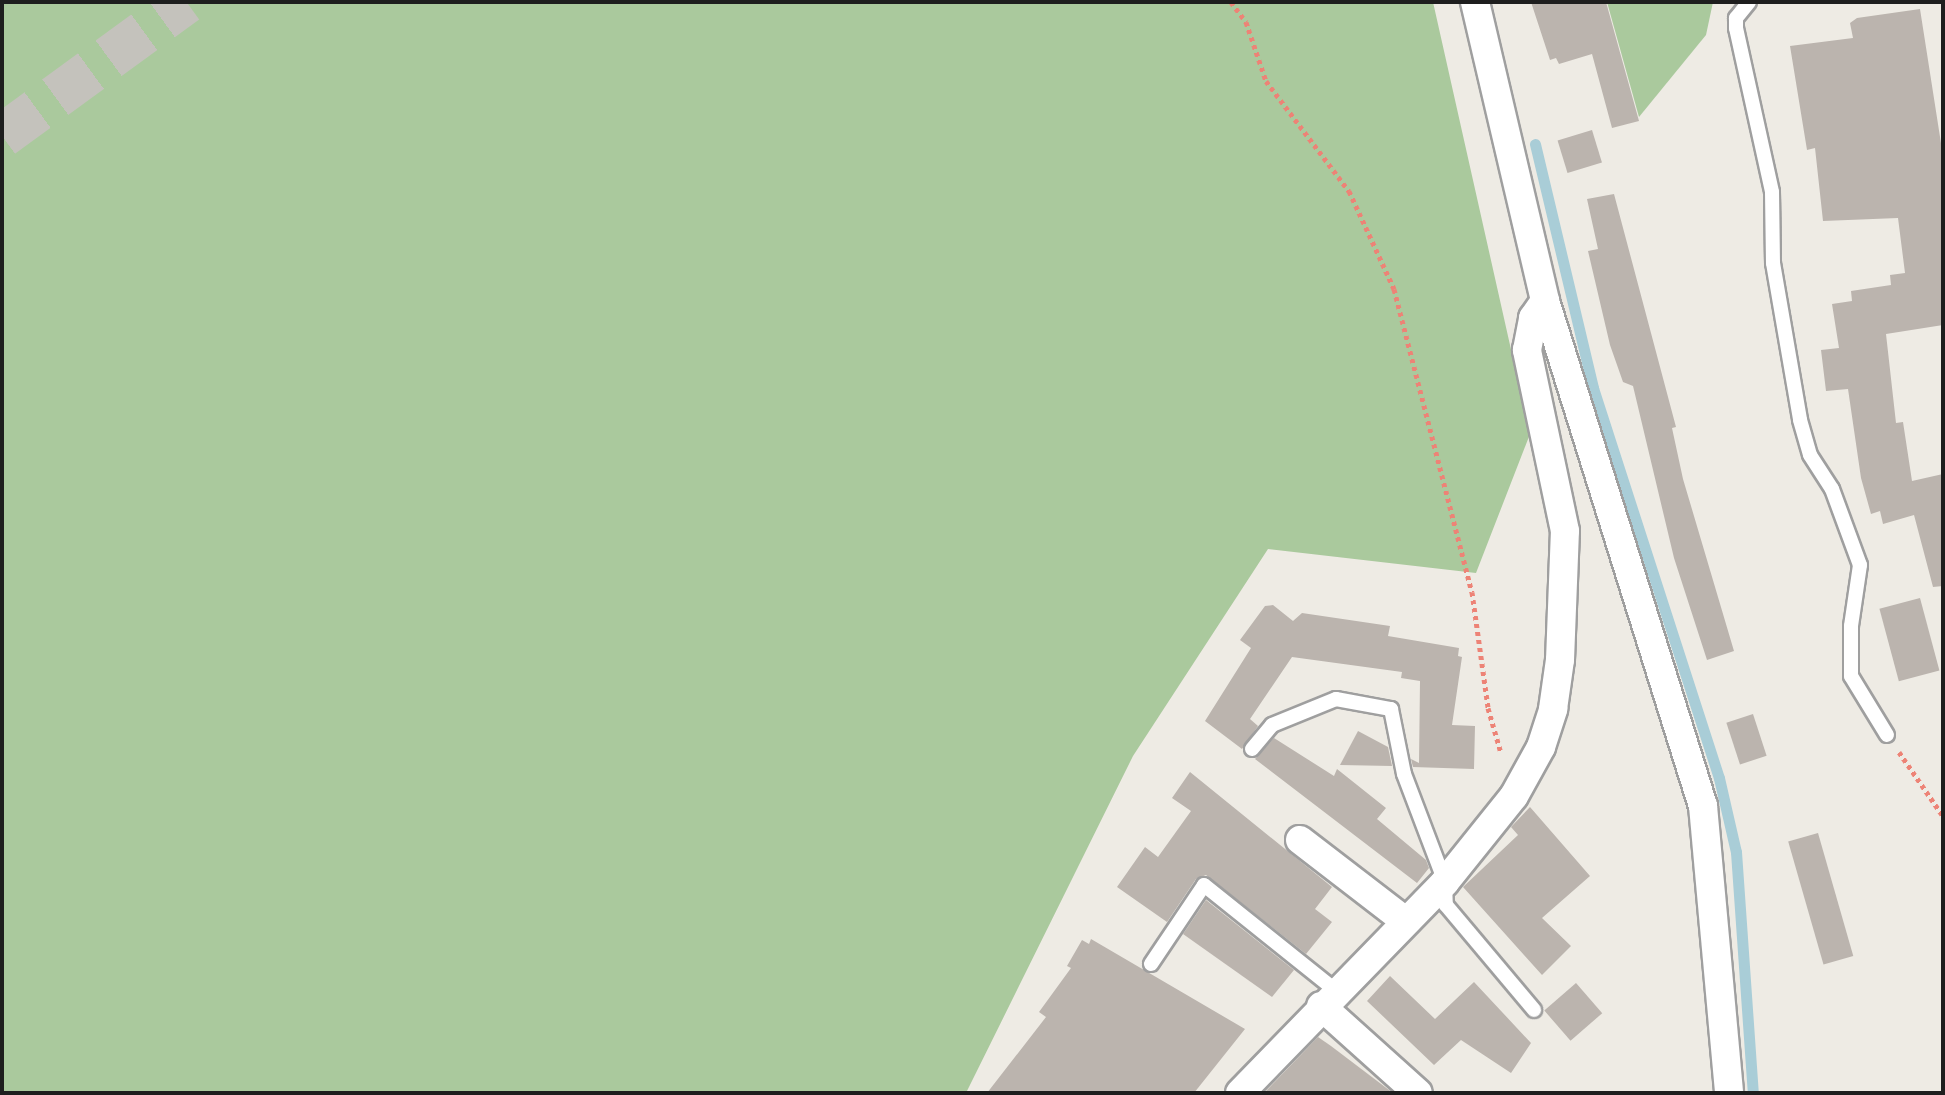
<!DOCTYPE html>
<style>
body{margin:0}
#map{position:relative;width:1945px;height:1095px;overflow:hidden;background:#eeebe4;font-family:Karla,sans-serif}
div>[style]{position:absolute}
.forest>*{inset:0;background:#aac99d}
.stream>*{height:11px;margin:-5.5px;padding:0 5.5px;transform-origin:5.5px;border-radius:5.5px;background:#a9cdd7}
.building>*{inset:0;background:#bbb4ae;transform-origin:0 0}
.highway-tunnel>*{height:44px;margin-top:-22px;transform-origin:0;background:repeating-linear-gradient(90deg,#c4c2bc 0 44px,transparent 0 66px)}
.path>*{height:5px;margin-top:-2.5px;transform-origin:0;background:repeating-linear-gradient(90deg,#ed8376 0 4px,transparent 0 8px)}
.roads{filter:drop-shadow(2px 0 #9f9f9f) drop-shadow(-2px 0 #9f9f9f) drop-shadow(0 2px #9f9f9f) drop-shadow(0 -2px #9f9f9f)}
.lane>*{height:14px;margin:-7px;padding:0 7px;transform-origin:7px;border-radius:7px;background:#fff}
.street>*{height:28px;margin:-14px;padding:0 14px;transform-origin:14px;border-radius:14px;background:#fff}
span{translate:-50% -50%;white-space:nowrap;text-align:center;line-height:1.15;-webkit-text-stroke:6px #fff;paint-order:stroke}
.frame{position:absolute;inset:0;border:4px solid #1e1e1e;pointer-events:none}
</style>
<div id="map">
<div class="forest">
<i style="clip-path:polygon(2px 2px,1433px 2px,1530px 434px,1476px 573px,1268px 549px,1133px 756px,966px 1093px,2px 1093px)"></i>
<i style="clip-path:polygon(1607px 2px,1713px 2px,1706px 35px,1639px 117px)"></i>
</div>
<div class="stream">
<i style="left:1535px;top:144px;width:251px;rotate:76.6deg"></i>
<i style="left:1593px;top:388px;width:410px;rotate:72.1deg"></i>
<i style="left:1719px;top:778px;width:76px;rotate:77.1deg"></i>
<i style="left:1736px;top:852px;width:242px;rotate:86deg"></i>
</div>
<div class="building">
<i style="clip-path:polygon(1531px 2px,1606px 2px,1639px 121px,1612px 128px,1592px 54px,1559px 64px,1556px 58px,1550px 60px)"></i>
<i style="clip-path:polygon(1920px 9px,1943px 156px,1943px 325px,1886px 334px,1896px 423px,1903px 422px,1912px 481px,1943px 474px,1943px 586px,1933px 587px,1914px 515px,1883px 524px,1880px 511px,1871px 514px,1861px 478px,1848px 389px,1826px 391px,1821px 350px,1839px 348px,1832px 304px,1852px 301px,1851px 291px,1891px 285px,1890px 275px,1905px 273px,1898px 218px,1823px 221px,1815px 148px,1807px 150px,1790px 46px,1853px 38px,1850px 23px,1857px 18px)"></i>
<i style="left:1592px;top:130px;width:34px;height:36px;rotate:73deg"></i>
<i style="clip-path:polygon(1614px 194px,1676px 427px,1672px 428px,1683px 479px,1734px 651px,1707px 660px,1674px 558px,1633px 386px,1623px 382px,1610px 345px,1588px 251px,1598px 249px,1587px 199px)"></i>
<i style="left:1920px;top:598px;width:75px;height:42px;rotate:75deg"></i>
<i style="clip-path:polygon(1273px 605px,1293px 621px,1302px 613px,1390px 626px,1388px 636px,1459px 648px,1458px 656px,1462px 657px,1452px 725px,1475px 726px,1474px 769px,1413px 767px,1411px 759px,1419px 763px,1420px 681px,1401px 678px,1402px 672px,1292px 657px,1250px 719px,1258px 726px,1242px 749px,1205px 721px,1251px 648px,1240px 640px,1265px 606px)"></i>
<i style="left:1753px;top:714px;width:44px;height:28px;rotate:72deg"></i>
<i style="clip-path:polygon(1358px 731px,1388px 747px,1392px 766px,1340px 765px)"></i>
<i style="clip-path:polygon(1274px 738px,1334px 776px,1337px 769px,1386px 808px,1377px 819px,1426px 860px,1429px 868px,1417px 883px,1255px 759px)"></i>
<i style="clip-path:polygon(1190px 772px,1332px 887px,1315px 909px,1332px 922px,1306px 954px,1206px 875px,1196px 879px,1167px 922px,1117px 887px,1145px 847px,1158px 857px,1191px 811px,1172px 798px)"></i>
<i style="clip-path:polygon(1530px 807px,1590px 876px,1542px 918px,1571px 946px,1542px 975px,1463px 887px,1518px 835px,1511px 827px)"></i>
<i style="left:1818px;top:833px;width:128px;height:31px;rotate:74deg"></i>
<i style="clip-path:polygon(1206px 900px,1294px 970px,1272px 997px,1183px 934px)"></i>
<i style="clip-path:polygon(1091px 939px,1245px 1029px,1194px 1093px,987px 1093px,1046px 1017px,1039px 1012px,1071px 968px,1067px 966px,1082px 940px,1089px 944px)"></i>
<i style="clip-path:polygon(1390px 976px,1435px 1019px,1474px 982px,1531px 1043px,1511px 1073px,1461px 1040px,1434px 1065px,1367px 1001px)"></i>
<i style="left:1576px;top:983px;width:40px;height:42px;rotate:49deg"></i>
<i style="clip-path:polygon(1318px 1037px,1331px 1046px,1393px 1093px,1264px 1093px)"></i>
</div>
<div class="highway-tunnel">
<i style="left:2px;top:136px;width:228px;rotate:-36.1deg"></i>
</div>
<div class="path">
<i style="left:1231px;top:2px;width:25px;rotate:53deg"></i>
<i style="left:1246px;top:22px;width:62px;rotate:71.3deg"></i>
<i style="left:1266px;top:81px;width:138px;rotate:53deg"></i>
<i style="left:1349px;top:191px;width:108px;rotate:65.3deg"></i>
<i style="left:1394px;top:289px;width:313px;rotate:75.6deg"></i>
<i style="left:1472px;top:592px;width:117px;rotate:82.1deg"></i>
<i style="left:1488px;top:708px;width:47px;rotate:73.9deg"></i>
<i style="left:1899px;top:752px;width:78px;rotate:55.5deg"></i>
</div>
<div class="roads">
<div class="lane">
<i style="left:1749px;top:2px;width:21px;rotate:129deg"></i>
<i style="left:1736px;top:18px;width:10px;rotate:90deg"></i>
<i style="left:1736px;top:28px;width:168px;rotate:77.6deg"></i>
<i style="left:1772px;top:192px;width:71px;rotate:89.2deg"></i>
<i style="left:1773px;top:263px;width:159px;rotate:80.2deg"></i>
<i style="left:1800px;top:420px;width:36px;rotate:74deg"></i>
<i style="left:1810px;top:455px;width:40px;rotate:57.1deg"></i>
<i style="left:1832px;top:489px;width:81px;rotate:69.8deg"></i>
<i style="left:1860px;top:565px;width:62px;rotate:98.4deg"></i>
<i style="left:1851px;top:626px;width:50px;rotate:90deg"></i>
<i style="left:1851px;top:676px;width:69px;rotate:58.6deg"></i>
<i style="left:1252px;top:749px;width:31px;rotate:-50deg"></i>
<i style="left:1272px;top:725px;width:69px;rotate:-22.1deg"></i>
<i style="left:1336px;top:699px;width:56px;rotate:10.3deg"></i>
<i style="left:1391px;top:709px;width:66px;rotate:78.7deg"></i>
<i style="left:1404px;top:774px;width:116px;rotate:69.2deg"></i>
<i style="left:1445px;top:882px;width:23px;rotate:88deg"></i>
<i style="left:1446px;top:905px;width:137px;rotate:50deg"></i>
<i style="left:1151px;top:964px;width:95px;rotate:-56.1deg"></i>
<i style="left:1204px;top:885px;width:168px;rotate:38.7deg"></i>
</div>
<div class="street">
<i style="left:1475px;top:2px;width:307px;rotate:76.8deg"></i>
<i style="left:1545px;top:301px;width:529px;rotate:72.63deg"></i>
<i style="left:1703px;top:806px;width:288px;rotate:84.8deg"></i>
<i style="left:1300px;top:840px;width:131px;rotate:37.6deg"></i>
<i style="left:1321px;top:1006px;width:130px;rotate:41.9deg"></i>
<i style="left:1240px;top:1093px;width:294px;rotate:-45.8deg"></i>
<i style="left:1445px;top:882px;width:110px;rotate:-51.3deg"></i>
<i style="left:1514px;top:796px;width:56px;rotate:-61.1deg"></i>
<i style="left:1541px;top:747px;width:40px;rotate:-72deg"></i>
<i style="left:1553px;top:709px;width:49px;rotate:-81.9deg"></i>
<i style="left:1560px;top:660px;width:129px;rotate:-87.8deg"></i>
<i style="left:1565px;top:531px;width:185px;rotate:-101.9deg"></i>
<i style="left:1527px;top:350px;width:33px;rotate:-79deg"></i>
<i style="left:1533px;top:318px;width:21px;rotate:-55deg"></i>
</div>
</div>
<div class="frame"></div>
</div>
